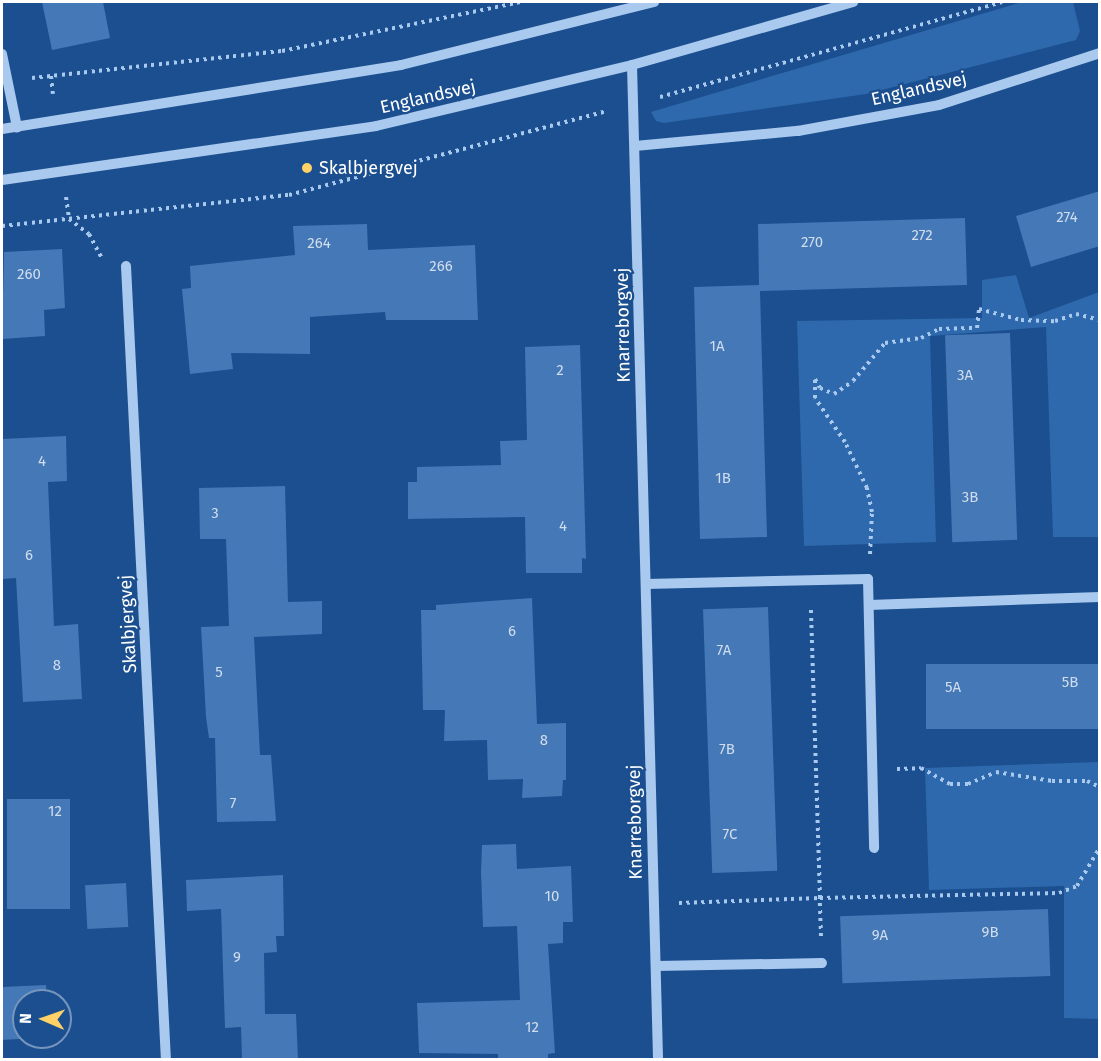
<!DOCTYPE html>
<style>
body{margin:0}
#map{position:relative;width:1101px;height:1061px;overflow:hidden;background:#1b4f8f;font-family:"Fira Sans",sans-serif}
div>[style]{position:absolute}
.green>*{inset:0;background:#2e69ad}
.building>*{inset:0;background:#4478b7;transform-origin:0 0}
.path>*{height:4px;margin-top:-2px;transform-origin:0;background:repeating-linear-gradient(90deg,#a9c9ee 0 3px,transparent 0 7.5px)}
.minor>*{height:10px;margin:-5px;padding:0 5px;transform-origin:5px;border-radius:5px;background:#a9c9ee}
.dots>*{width:16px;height:16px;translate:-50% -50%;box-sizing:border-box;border:3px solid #1b4f8f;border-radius:50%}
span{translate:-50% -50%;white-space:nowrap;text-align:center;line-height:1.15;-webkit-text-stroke:4.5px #1b4f8f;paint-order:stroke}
.number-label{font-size:15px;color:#d0dded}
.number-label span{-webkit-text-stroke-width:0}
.street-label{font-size:18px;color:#fff}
.poi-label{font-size:18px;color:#fff}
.left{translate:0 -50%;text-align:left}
.frame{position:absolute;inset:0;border:3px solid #fff;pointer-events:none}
.north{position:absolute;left:12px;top:989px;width:60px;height:60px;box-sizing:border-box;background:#1b4f8f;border:2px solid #7695bc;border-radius:50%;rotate:272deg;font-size:16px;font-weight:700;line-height:24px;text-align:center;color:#fff}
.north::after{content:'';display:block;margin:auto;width:21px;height:27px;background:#ffd166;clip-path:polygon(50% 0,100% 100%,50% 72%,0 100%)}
</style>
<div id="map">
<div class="green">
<i style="clip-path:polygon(1022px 2px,1073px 2px,1080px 31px,1076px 40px,866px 94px,664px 123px,656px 121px,651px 112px)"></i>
<i style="clip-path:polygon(1016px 275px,1029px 318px,1099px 292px,1099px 537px,1053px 537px,1046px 327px,930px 336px,936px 542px,804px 546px,797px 321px,982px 318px,982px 280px)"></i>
<i style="clip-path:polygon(1099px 762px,1099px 1019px,1064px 1018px,1064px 886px,929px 890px,925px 768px)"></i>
</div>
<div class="building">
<i style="clip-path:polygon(42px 2px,103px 2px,110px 38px,52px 50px)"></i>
<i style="clip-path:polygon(1100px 191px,1100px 246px,1031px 267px,1016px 216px)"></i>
<i style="clip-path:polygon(965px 218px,967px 285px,760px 291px,767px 537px,700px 539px,694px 287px,759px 285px,758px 224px)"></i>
<i style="clip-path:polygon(367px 224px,368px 250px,475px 245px,478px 320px,386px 320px,385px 312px,310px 317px,310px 354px,231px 353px,233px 369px,190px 374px,182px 289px,191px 288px,190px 266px,295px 255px,293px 226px)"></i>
<i style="clip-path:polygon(62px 249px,65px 308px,44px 310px,45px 336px,2px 339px,4px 252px)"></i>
<i style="left:1010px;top:333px;width:207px;height:65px;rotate:88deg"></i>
<i style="clip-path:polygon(580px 345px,586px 559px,582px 558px,582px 573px,526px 573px,525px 517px,408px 519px,408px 482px,417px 482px,417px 467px,501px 465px,500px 441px,527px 440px,525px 347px)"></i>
<i style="clip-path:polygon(66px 436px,67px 481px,48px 482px,54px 626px,78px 624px,82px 699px,23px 702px,16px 578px,2px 579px,2px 439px)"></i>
<i style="clip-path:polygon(285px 486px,288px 602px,322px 601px,322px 634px,254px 637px,260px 755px,271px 755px,276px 821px,217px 822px,215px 738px,209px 738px,206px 717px,201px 627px,229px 626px,226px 539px,200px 539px,199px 488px)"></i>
<i style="clip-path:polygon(532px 598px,537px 724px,566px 723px,566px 780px,563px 780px,562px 796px,522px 798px,523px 779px,488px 780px,487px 740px,444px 741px,445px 710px,423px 710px,421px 610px,436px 610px,436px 605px)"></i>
<i style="left:768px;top:607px;width:264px;height:65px;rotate:88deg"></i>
<i style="left:1100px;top:664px;width:65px;height:174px;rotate:90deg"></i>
<i style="left:70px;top:799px;width:110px;height:63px;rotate:90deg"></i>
<i style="clip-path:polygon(516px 844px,517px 869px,571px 866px,573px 922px,563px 922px,563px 943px,548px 944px,555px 1053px,548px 1054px,548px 1059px,498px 1059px,498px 1054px,419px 1053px,417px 1003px,520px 1000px,517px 926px,483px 927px,481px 872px,482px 845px)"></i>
<i style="clip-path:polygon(283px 875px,284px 936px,276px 936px,277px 952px,264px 953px,265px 1014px,296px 1014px,298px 1059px,242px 1059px,241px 1027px,225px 1028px,221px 909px,187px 911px,186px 880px)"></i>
<i style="left:126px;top:883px;width:44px;height:41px;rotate:87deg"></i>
<i style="left:1048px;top:909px;width:67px;height:208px;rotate:88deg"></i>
<i style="clip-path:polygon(46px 985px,47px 996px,51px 996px,51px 1001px,24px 1001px,24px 1037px,52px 1037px,2px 1040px,2px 987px)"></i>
</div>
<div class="path">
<i style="left:51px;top:76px;width:18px;rotate:84deg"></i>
<i style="left:32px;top:78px;width:251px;rotate:-6.2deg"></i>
<i style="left:282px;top:51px;width:243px;rotate:-11.6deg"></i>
<i style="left:660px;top:97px;width:355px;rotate:-15.5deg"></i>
<i style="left:66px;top:197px;width:22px;rotate:82deg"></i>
<i style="left:69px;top:219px;width:25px;rotate:37deg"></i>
<i style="left:89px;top:234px;width:26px;rotate:62deg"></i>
<i style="left:2px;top:226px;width:289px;rotate:-6.2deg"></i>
<i style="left:289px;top:195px;width:328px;rotate:-14.8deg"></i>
<i style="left:870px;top:554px;width:42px;rotate:-87.3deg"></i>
<i style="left:872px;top:512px;width:25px;rotate:-102deg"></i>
<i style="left:867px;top:488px;width:51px;rotate:-115.6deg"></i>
<i style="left:845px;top:442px;width:53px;rotate:-124.3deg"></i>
<i style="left:815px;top:398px;width:19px;rotate:-90deg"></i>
<i style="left:815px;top:379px;width:10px;rotate:61deg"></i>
<i style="left:820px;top:388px;width:15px;rotate:23deg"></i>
<i style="left:834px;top:394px;width:23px;rotate:-34deg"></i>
<i style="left:853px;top:381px;width:50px;rotate:-49.9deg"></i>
<i style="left:885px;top:343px;width:36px;rotate:-8deg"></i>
<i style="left:921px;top:338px;width:20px;rotate:-27deg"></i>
<i style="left:939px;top:329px;width:38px;rotate:-2deg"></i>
<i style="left:977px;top:328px;width:19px;rotate:-84deg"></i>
<i style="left:979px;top:309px;width:43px;rotate:14.7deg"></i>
<i style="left:1021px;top:320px;width:34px;rotate:2deg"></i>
<i style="left:1055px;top:321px;width:22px;rotate:-18deg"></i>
<i style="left:1076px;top:314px;width:25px;rotate:14deg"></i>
<i style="left:897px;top:769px;width:24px;rotate:-2deg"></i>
<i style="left:921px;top:768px;width:33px;rotate:29deg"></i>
<i style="left:950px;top:784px;width:18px"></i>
<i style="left:968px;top:784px;width:30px;rotate:-23deg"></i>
<i style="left:996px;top:772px;width:57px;rotate:9.1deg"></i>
<i style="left:1052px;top:781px;width:35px"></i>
<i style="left:1087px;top:781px;width:14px;rotate:25deg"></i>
<i style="left:679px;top:903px;width:141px;rotate:-2deg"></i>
<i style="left:820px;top:898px;width:292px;rotate:-91.8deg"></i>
<i style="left:821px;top:936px;width:38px;rotate:-92deg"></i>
<i style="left:820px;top:898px;width:239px;rotate:-1.2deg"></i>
<i style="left:1059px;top:893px;width:19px;rotate:-21deg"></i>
<i style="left:1077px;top:886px;width:45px;rotate:-59.5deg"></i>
</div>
<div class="minor">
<i style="left:2px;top:54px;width:75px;rotate:78.4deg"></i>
<i style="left:632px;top:65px;width:995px;rotate:88.5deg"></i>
<i style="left:2px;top:129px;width:404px;rotate:-9.1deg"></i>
<i style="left:401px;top:65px;width:261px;rotate:-14deg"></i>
<i style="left:635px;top:146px;width:164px;rotate:-5.3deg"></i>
<i style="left:798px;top:131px;width:143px;rotate:-10.4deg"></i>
<i style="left:939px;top:105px;width:169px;rotate:-17.9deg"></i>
<i style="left:2px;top:180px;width:378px;rotate:-8.2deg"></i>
<i style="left:376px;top:126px;width:263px;rotate:-13.4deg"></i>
<i style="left:632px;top:65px;width:230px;rotate:-15.9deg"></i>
<i style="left:126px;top:266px;width:795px;rotate:87.12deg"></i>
<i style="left:646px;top:584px;width:222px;rotate:-1.3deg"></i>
<i style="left:868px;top:579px;width:269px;rotate:88.7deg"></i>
<i style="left:869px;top:605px;width:231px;rotate:-2deg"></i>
<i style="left:656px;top:966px;width:166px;rotate:-1deg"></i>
</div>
<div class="dots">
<i style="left:307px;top:168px;background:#ffd166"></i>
</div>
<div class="number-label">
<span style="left:1067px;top:218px">274</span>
<span style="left:922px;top:236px">272</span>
<span style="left:812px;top:243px">270</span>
<span style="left:319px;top:244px">264</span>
<span style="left:441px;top:267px">266</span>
<span style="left:29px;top:275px">260</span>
<span style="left:717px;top:347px">1A</span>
<span style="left:560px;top:371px">2</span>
<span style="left:965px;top:376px">3A</span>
<span style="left:42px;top:462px">4</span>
<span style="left:723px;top:479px">1B</span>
<span style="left:970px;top:498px">3B</span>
<span style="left:215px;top:514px">3</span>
<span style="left:563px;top:527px">4</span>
<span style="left:29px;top:556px">6</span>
<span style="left:512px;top:632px">6</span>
<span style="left:724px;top:651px">7A</span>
<span style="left:57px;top:666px">8</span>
<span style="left:219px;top:673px">5</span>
<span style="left:1070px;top:683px">5B</span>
<span style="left:953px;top:688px">5A</span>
<span style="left:544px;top:741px">8</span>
<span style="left:727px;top:750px">7B</span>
<span style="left:233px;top:804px">7</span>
<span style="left:55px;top:812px">12</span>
<span style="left:730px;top:835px">7C</span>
<span style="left:552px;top:897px">10</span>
<span style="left:990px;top:933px">9B</span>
<span style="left:880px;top:936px">9A</span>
<span style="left:237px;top:958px">9</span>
<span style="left:532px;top:1028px">12</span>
</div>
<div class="street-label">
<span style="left:919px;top:89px;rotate:-13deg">Englandsvej</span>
<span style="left:428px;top:97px;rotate:-13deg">Englandsvej</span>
<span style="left:623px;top:325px;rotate:-91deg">Knarreborgvej</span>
<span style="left:128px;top:624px;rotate:-93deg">Skalbjergvej</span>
<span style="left:635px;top:822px;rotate:-91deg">Knarreborgvej</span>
</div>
<div class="poi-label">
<span class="left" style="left:319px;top:168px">Skalbjergvej</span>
</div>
<div class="frame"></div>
<div class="north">N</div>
</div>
